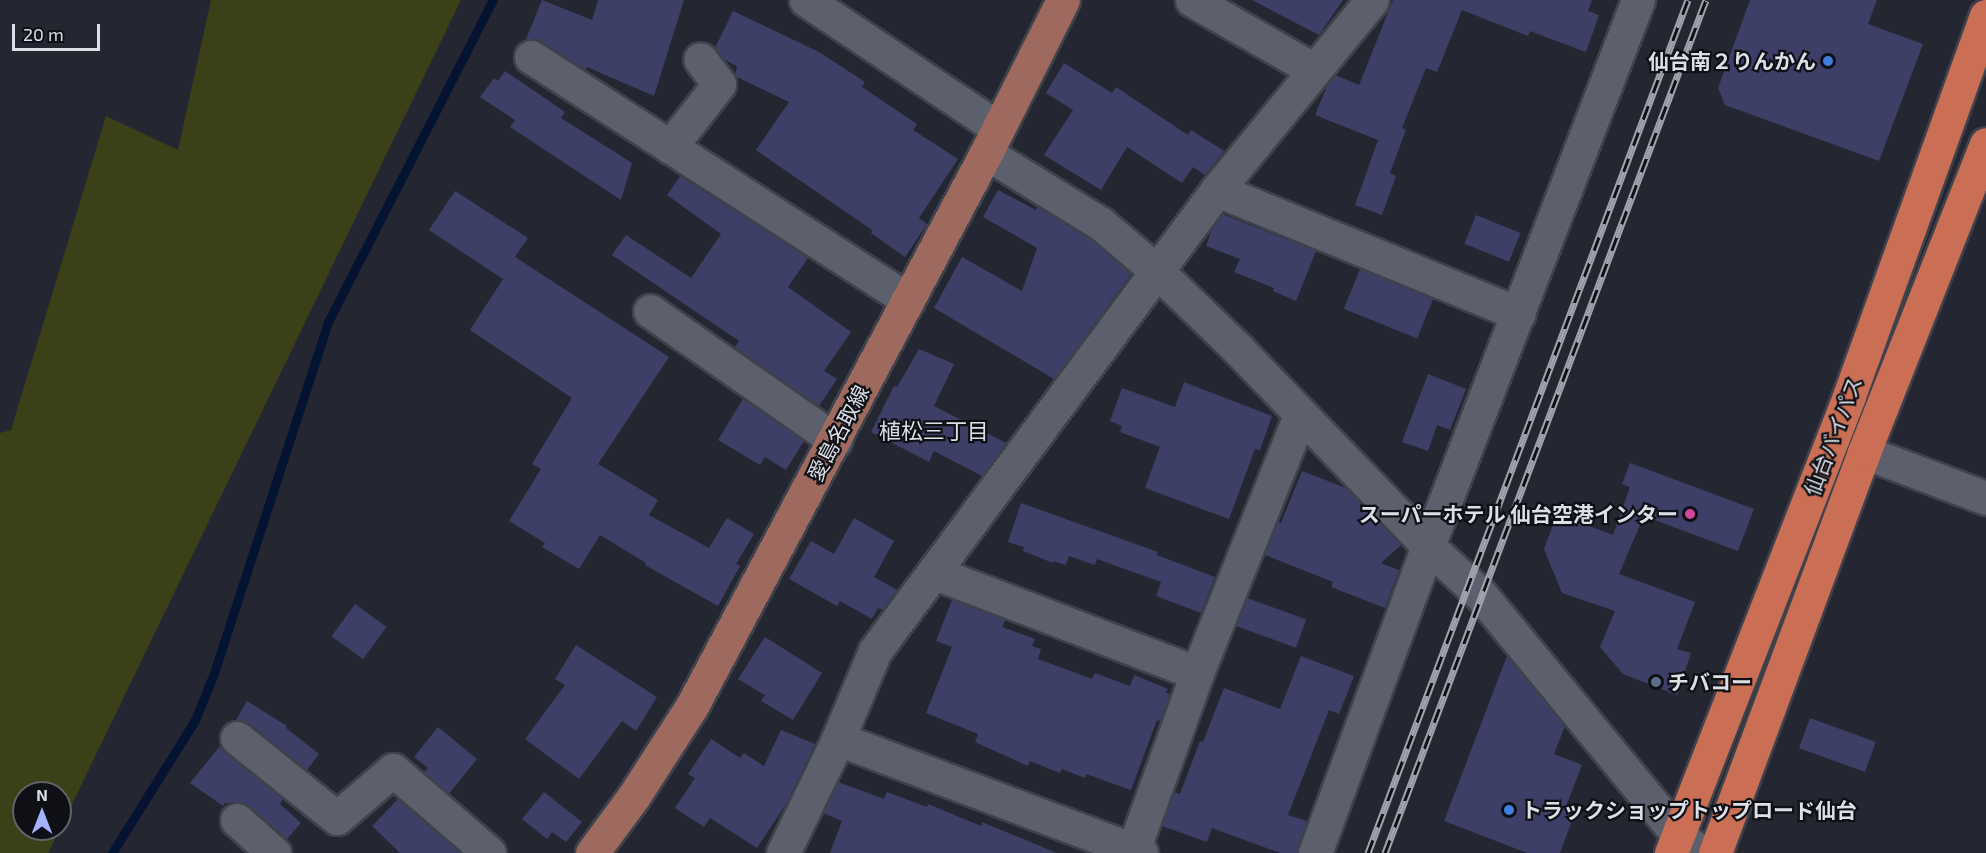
<!DOCTYPE html>
<meta charset="utf-8">
<style>
body{margin:0}
#map{position:relative;width:1986px;height:853px;overflow:hidden;background:#242732;font-family:"Exo 2","Noto Sans JP",sans-serif}
div>[style]{position:absolute}
.green>*{inset:0;background:#3b4018}
.stream>*{height:9px;margin:-4.5px;padding:0 4.5px;transform-origin:4.5px;border-radius:4.5px;background:#051332}
.building>*{inset:0;background:#3e3f66;transform-origin:0 0}
.roads{filter:drop-shadow(2px 0 #3f424b) drop-shadow(-2px 0 #3f424b) drop-shadow(0 2px #3f424b) drop-shadow(0 -2px #3f424b)}
.minor>*{height:33px;margin:-16.5px;padding:0 16.5px;transform-origin:16.5px;border-radius:16.5px;background:#5c5f6c}
.major>*{height:33px;margin:-16.5px;padding:0 16.5px;transform-origin:16.5px;border-radius:16.5px;background:#9e695e}
.highway>*{height:33px;margin:-16.5px;padding:0 16.5px;transform-origin:16.5px;border-radius:16.5px;background:#ca6f55}
.rail>*{height:7px;margin-top:-3.5px;transform-origin:0;background:repeating-linear-gradient(90deg,#0f1015 0 14px,#a2a4ad 0 28px);box-sizing:border-box;border-block:2px solid #a2a4ad}
.dots>*{width:16px;height:16px;translate:-50% -50%;box-sizing:border-box;border:3px solid #0f1015;border-radius:50%}
span{translate:-50% -50%;white-space:nowrap;text-align:center;line-height:1.15;-webkit-text-stroke:4.5px #0f1015;paint-order:stroke}
.poi-label{font-size:21px;color:#dddfe7;font-weight:700}
.right{translate:-100% -50%;text-align:right}
.left{translate:0 -50%;text-align:left}
.street-label{font-size:21px;color:#dddfe7}
.neighbourhood-label{font-size:22px;color:#dddfe7}
.north{position:absolute;left:12px;top:781px;width:60px;height:60px;box-sizing:border-box;background:#0f1015;border:2px solid #616369;border-radius:50%;rotate:0deg;font-size:16px;font-weight:700;line-height:24px;text-align:center;color:#dddfe7}
.north::after{content:'';display:block;margin:auto;width:21px;height:27px;background:#a5b1fc;clip-path:polygon(50% 0,100% 100%,50% 72%,0 100%)}
.scale{position:absolute;left:12px;top:24px;width:88px;height:27px;box-sizing:border-box;border:3px solid #dddfe7;border-top:0;padding-left:8px;font-size:18px;line-height:21px;white-space:nowrap;color:#dddfe7;-webkit-text-stroke:4px #0f1015;paint-order:stroke}
</style>
<div id="map">
<div class="green">
<i style="clip-path:polygon(211px 0,461px 0,60px 829px,60px 793px,24px 793px,24px 829px,60px 829px,48px 853px,0 853px,0 433px,11px 430px,106px 116px,178px 150px)"></i>
</div>
<div class="stream">
<i style="left:112px;top:853px;width:157px;rotate:-58deg"></i>
<i style="left:195px;top:720px;width:51px;rotate:-68deg"></i>
<i style="left:214px;top:673px;width:371px;rotate:-72deg"></i>
<i style="left:329px;top:320px;width:360px;rotate:-62.9deg"></i>
</div>
<div class="building">
<i style="clip-path:polygon(542px 0,592px 20px,598px 0,684px 0,654px 96px,587px 67px,586px 70px,541px 41px,526px 39px)"></i>
<i style="clip-path:polygon(1252px 0,1343px 0,1319px 35px)"></i>
<i style="clip-path:polygon(1393px 0,1592px 0,1588px 11px,1599px 15px,1586px 52px,1530px 31px,1528px 36px,1462px 10px,1437px 72px,1426px 68px,1402px 128px,1406px 130px,1390px 173px,1396px 176px,1382px 215px,1355px 205px,1378px 140px,1315px 115px,1328px 84px,1335px 75px,1359px 85px)"></i>
<i style="clip-path:polygon(1750px 0,1877px 0,1868px 24px,1923px 44px,1879px 161px,1725px 105px,1718px 88px)"></i>
<i style="clip-path:polygon(733px 11px,819px 52px,865px 82px,862px 87px,917px 124px,913px 130px,958px 159px,919px 218px,927px 224px,905px 257px,871px 233px,872px 230px,756px 150px,789px 102px,735px 76px,737px 66px,725px 60px,715px 48px)"></i>
<i style="clip-path:polygon(1064px 63px,1112px 93px,1116px 87px,1188px 135px,1191px 130px,1224px 151px,1205px 175px,1193px 167px,1182px 183px,1127px 147px,1101px 190px,1044px 155px,1073px 110px,1046px 93px)"></i>
<i style="clip-path:polygon(505px 71px,565px 112px,561px 118px,632px 163px,621px 200px,510px 127px,515px 120px,480px 97px,494px 78px,498px 81px)"></i>
<i style="clip-path:polygon(680px 176px,808px 258px,788px 287px,851px 332px,824px 371px,837px 379px,819px 406px,735px 347px,739px 341px,612px 255px,626px 235px,691px 278px,721px 234px,667px 195px)"></i>
<i style="clip-path:polygon(998px 190px,1036px 210px,1037px 207px,1089px 238px,1131px 274px,1054px 379px,934px 308px,962px 257px,1022px 291px,1037px 248px,983px 217px)"></i>
<i style="clip-path:polygon(455px 191px,528px 238px,515px 257px,669px 357px,598px 464px,658px 500px,649px 515px,709px 548px,727px 518px,754px 534px,736px 564px,740px 566px,718px 606px,645px 565px,646px 563px,600px 535px,579px 569px,542px 547px,545px 543px,509px 521px,541px 469px,532px 464px,572px 398px,470px 330px,503px 279px,429px 230px)"></i>
<i style="clip-path:polygon(1222px 214px,1316px 251px,1296px 301px,1273px 291px,1274px 288px,1234px 272px,1240px 259px,1206px 246px,1213px 226px)"></i>
<i style="left:1476px;top:215px;width:48px;height:31px;rotate:22deg"></i>
<i style="left:1360px;top:269px;width:79px;height:43px;rotate:22deg"></i>
<i style="clip-path:polygon(919px 349px,954px 364px,934px 406px,1006px 443px,982px 476px,934px 451px,929px 462px,871px 432px,894px 386px,897px 387px)"></i>
<i style="clip-path:polygon(1428px 374px,1466px 389px,1450px 430px,1437px 425px,1428px 451px,1402px 442px)"></i>
<i style="clip-path:polygon(1184px 382px,1272px 416px,1260px 450px,1255px 449px,1229px 519px,1145px 488px,1160px 447px,1120px 432px,1122px 426px,1110px 421px,1122px 388px,1175px 407px)"></i>
<i style="clip-path:polygon(743px 399px,804px 441px,786px 470px,765px 457px,760px 465px,718px 440px)"></i>
<i style="clip-path:polygon(1630px 463px,1754px 509px,1738px 551px,1644px 516px,1619px 574px,1695px 602px,1677px 649px,1691px 653px,1677px 695px,1623px 674px,1600px 647px,1615px 611px,1562px 593px,1544px 549px,1557px 514px,1613px 535px,1630px 487px,1622px 484px)"></i>
<i style="clip-path:polygon(1302px 471px,1346px 488px,1401px 545px,1381px 563px,1399px 570px,1385px 608px,1331px 587px,1333px 582px,1265px 555px,1278px 522px,1281px 523px)"></i>
<i style="clip-path:polygon(1021px 503px,1158px 552px,1157px 555px,1215px 577px,1201px 613px,1156px 596px,1161px 582px,1097px 559px,1095px 565px,1069px 556px,1066px 565px,1053px 561px,1053px 563px,1023px 551px,1024px 547px,1008px 542px)"></i>
<i style="clip-path:polygon(854px 518px,894px 541px,874px 577px,897px 590px,882px 610px,878px 608px,872px 619px,840px 601px,837px 606px,789px 579px,811px 541px,834px 554px)"></i>
<i style="left:1247px;top:598px;width:63px;height:30px;rotate:20deg"></i>
<i style="clip-path:polygon(952px 600px,1005px 620px,1002px 627px,1035px 639px,1032px 646px,1041px 649px,1038px 659px,1092px 679px,1095px 673px,1130px 686px,1134px 675px,1168px 689px,1166px 693px,1170px 694px,1160px 721px,1157px 720px,1131px 790px,1086px 774px,1085px 778px,1062px 769px,1060px 773px,1030px 761px,1028px 766px,975px 742px,978px 734px,926px 713px,952px 647px,936px 641px)"></i>
<i style="left:355px;top:604px;width:39px;height:40px;rotate:36deg"></i>
<i style="clip-path:polygon(765px 637px,822px 673px,793px 720px,761px 701px,765px 695px,738px 679px)"></i>
<i style="clip-path:polygon(576px 645px,657px 697px,636px 731px,622px 721px,579px 779px,525px 739px,565px 685px,555px 679px)"></i>
<i style="clip-path:polygon(1301px 656px,1354px 676px,1339px 714px,1329px 710px,1288px 815px,1307px 821px,1297px 853px,1280px 853px,1212px 828px,1207px 842px,1162px 826px,1174px 792px,1180px 794px,1200px 741px,1203px 742px,1224px 688px,1280px 709px)"></i>
<i style="clip-path:polygon(1507px 656px,1565px 726px,1554px 754px,1582px 765px,1566px 806px,1576px 810px,1560px 853px,1527px 853px,1444px 821px)"></i>
<i style="clip-path:polygon(247px 701px,287px 726px,286px 728px,319px 754px,307px 770px,249px 723px,236px 720px)"></i>
<i style="left:1810px;top:718px;width:70px;height:32px;rotate:20deg"></i>
<i style="clip-path:polygon(438px 727px,477px 759px,449px 794px,424px 772px,428px 768px,414px 757px)"></i>
<i style="clip-path:polygon(781px 730px,815px 744px,786px 804px,757px 848px,710px 818px,704px 827px,675px 808px,695px 778px,688px 774px,711px 739px,740px 758px,744px 753px,764px 766px)"></i>
<i style="clip-path:polygon(220px 746px,283px 799px,280px 804px,301px 823px,287px 839px,249px 806px,240px 802px,225px 803px,223px 806px,190px 783px)"></i>
<i style="clip-path:polygon(838px 782px,884px 799px,887px 792px,927px 807px,928px 804px,981px 826px,982px 822px,1057px 853px,830px 853px,842px 821px,823px 813px)"></i>
<i style="clip-path:polygon(544px 792px,582px 822px,566px 842px,552px 832px,547px 839px,522px 819px)"></i>
<i style="clip-path:polygon(398px 799px,460px 853px,400px 853px,372px 826px)"></i>
</div>
<div class="roads">
<div class="minor">
<i style="left:806px;top:0;width:231px;rotate:33.7deg"></i>
<i style="left:1192px;top:0;width:141px;rotate:29.8deg"></i>
<i style="left:531px;top:57px;width:449px;rotate:32.8deg"></i>
<i style="left:670px;top:147px;width:80px;rotate:-52.1deg"></i>
<i style="left:719px;top:84px;width:31px;rotate:-127deg"></i>
<i style="left:986px;top:153px;width:134px;rotate:31.6deg"></i>
<i style="left:1100px;top:223px;width:76px;rotate:40.2deg"></i>
<i style="left:1158px;top:272px;width:110px;rotate:43.9deg"></i>
<i style="left:1237px;top:348px;width:275px;rotate:46deg"></i>
<i style="left:1428px;top:546px;width:72px;rotate:42.8deg"></i>
<i style="left:1481px;top:595px;width:310px;rotate:50.6deg"></i>
<i style="left:1678px;top:835px;width:30px;rotate:37deg"></i>
<i style="left:1217px;top:190px;width:326px;rotate:22.3deg"></i>
<i style="left:650px;top:311px;width:226px;rotate:34.9deg"></i>
<i style="left:1864px;top:452px;width:130px;rotate:20.7deg"></i>
<i style="left:935px;top:573px;width:280px;rotate:20.9deg"></i>
<i style="left:237px;top:738px;width:128px;rotate:38.7deg"></i>
<i style="left:337px;top:818px;width:74px;rotate:-40.6deg"></i>
<i style="left:393px;top:770px;width:127px;rotate:40.8deg"></i>
<i style="left:838px;top:739px;width:324px;rotate:20.6deg"></i>
<i style="left:237px;top:820px;width:50px;rotate:41.7deg"></i>
<i style="left:783px;top:853px;width:127px;rotate:-64.2deg"></i>
<i style="left:838px;top:739px;width:95px;rotate:-67.2deg"></i>
<i style="left:875px;top:651px;width:574px;rotate:-53.43deg"></i>
<i style="left:1217px;top:190px;width:245px;rotate:-50.8deg"></i>
<i style="left:1132px;top:853px;width:191px;rotate:-70.1deg"></i>
<i style="left:1197px;top:673px;width:277px;rotate:-68.2deg"></i>
<i style="left:1315px;top:853px;width:327px;rotate:-69.8deg"></i>
<i style="left:1428px;top:546px;width:585px;rotate:-68.96deg"></i>
</div>
<div class="major">
<i style="left:592px;top:853px;width:71px;rotate:-53.6deg"></i>
<i style="left:634px;top:796px;width:107px;rotate:-57.2deg"></i>
<i style="left:692px;top:706px;width:626px;rotate:-62deg"></i>
<i style="left:986px;top:153px;width:171px;rotate:-63.3deg"></i>
</div>
<div class="highway">
<i style="left:1671px;top:853px;width:490px;rotate:-68.7deg"></i>
<i style="left:1849px;top:396px;width:404px;rotate:-70.2deg"></i>
<i style="left:1715px;top:853px;width:428px;rotate:-69.6deg"></i>
<i style="left:1864px;top:452px;width:331px;rotate:-68.4deg"></i>
</div>
</div>
<div class="rail">
<i style="left:1368px;top:853px;width:911px;rotate:-69.44deg"></i>
<i style="left:1385px;top:853px;width:911px;rotate:-69.38deg"></i>
</div>
<div class="dots">
<i style="left:1828px;top:61px;background:#3f7fe0"></i>
<i style="left:1690px;top:514px;background:#d1479c"></i>
<i style="left:1656px;top:682px;background:#5c6f8a"></i>
<i style="left:1509px;top:810px;background:#3f7fe0"></i>
</div>
<div class="poi-label">
<span class="right" style="left:1816px;top:61px">仙台南２りんかん</span>
<span class="right" style="left:1678px;top:514px">スーパーホテル 仙台空港インター</span>
<span class="left" style="left:1668px;top:682px">チバコー</span>
<span class="left" style="left:1521px;top:810px">トラックショップトップロード仙台</span>
</div>
<div class="street-label">
<span style="left:838px;top:433px;rotate:-62deg">愛島名取線</span>
<span style="left:1833px;top:436px;rotate:-69deg">仙台バイパス</span>
</div>
<div class="neighbourhood-label">
<span style="left:934px;top:431px">植松三丁目</span>
</div>
<div class="north">N</div>
<div class="scale">20 m</div>
</div>
